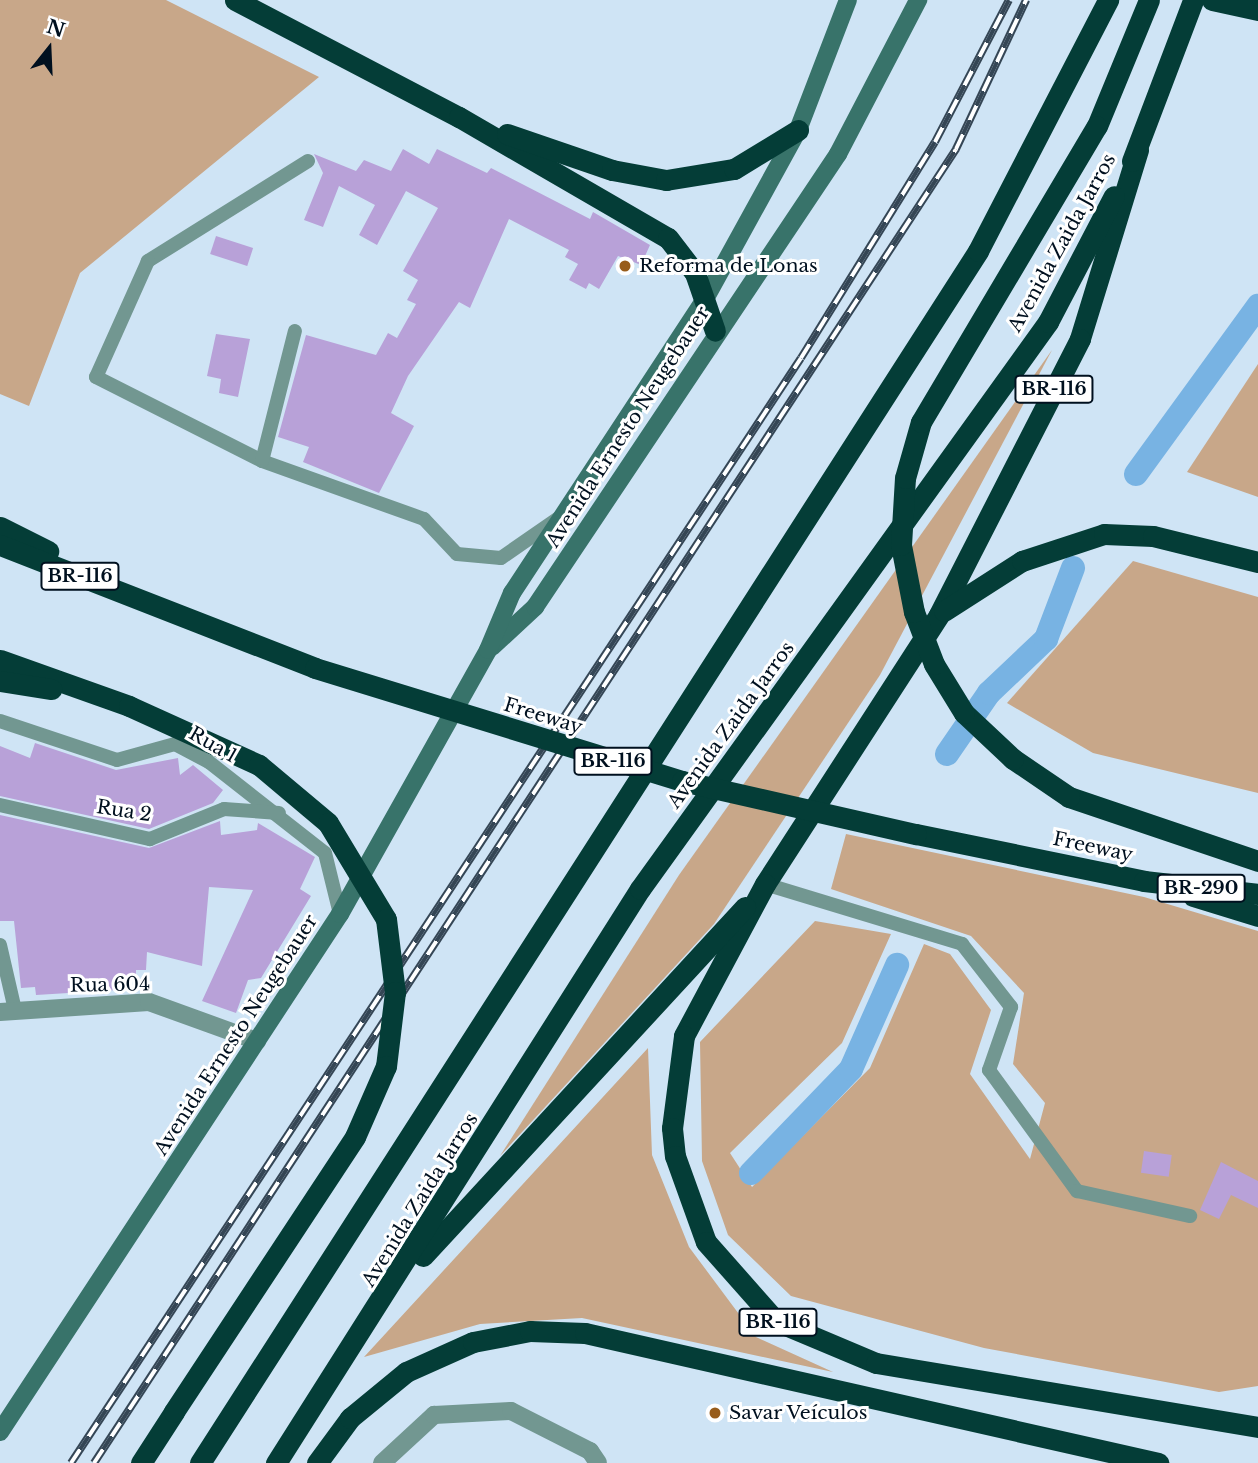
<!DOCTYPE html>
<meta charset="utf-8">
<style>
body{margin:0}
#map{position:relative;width:1258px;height:1463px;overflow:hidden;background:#cfe4f5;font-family:"Libre Baskerville",serif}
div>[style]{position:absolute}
.green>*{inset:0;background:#c8a789}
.canal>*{height:24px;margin:-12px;padding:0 12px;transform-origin:12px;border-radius:12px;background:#78b3e3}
.building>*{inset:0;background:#b8a1d8;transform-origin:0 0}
.lane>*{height:14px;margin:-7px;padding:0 7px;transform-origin:7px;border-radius:7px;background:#729791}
.street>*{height:18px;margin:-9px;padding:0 9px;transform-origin:9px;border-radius:9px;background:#729791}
.secondary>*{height:18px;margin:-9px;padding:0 9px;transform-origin:9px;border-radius:9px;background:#38736a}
.highway>*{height:21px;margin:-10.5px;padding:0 10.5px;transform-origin:10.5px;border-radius:10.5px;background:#043d37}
.rail>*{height:8px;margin-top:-4px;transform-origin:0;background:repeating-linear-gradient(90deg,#fff 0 16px,#354655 0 32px);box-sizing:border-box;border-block:2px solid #354655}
.highway-bridge>*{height:21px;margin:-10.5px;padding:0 10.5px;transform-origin:10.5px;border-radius:10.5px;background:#043d37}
.dots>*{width:19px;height:19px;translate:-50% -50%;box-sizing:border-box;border:4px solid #fff;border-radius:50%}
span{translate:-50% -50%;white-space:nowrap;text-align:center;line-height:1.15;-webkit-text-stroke:6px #fff;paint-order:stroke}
.shield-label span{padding:2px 5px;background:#fff;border:2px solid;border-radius:5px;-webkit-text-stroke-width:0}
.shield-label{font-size:18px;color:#00101f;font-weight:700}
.street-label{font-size:19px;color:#00101f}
.poi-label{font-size:19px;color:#00101f}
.left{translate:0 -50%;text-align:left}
.north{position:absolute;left:14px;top:14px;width:70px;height:70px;-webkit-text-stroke:5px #fff;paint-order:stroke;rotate:18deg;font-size:19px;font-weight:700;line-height:28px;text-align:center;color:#00101f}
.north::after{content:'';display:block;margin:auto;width:24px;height:32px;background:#00101f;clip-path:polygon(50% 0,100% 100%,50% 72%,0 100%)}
</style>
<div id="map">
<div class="green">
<i style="clip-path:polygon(0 0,166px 0,319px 77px,80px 273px,29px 406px,0 394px)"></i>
<i style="clip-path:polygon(1052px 350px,880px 675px,714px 924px,500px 1156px,679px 875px)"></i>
<i style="clip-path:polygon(1258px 364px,1258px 497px,1187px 472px)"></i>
<i style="clip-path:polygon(1133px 561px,1258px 597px,1258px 793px,1093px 753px,1007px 703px)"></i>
<i style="clip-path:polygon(846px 834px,1144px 897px,1258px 931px,1258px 1386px,1219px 1392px,984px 1348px,791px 1296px,728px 1235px,702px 1161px,700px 1042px,815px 921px,891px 934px,842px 1043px,730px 1153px,752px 1187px,870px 1068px,924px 944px,950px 954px,991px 1010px,970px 1074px,1030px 1159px,1045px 1103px,1013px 1064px,1024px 993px,971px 936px,831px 889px)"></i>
<i style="clip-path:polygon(648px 1048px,652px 1155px,689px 1247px,756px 1337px,833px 1372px,582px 1318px,480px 1324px,364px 1357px)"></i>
</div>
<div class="canal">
<i style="left:1136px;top:474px;width:208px;rotate:-54deg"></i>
<i style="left:947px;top:754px;width:74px;rotate:-55.5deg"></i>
<i style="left:989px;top:693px;width:79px;rotate:-43.5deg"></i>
<i style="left:1046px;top:639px;width:76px;rotate:-69.2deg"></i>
<i style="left:751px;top:1173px;width:144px;rotate:-46.1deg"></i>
<i style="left:851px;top:1069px;width:114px;rotate:-66.1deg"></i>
</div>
<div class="building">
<i style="clip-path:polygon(403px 149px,429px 164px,437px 149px,487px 173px,491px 168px,590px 219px,593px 212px,650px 245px,641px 265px,618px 256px,599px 289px,589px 283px,586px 289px,569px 280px,578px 264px,565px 257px,569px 250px,509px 219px,470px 308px,459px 302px,408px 376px,391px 413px,414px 426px,379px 493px,303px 462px,309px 447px,278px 437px,306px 335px,376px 355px,388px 333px,397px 338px,416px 304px,407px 300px,418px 280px,403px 271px,438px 208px,406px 191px,377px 245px,359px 235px,375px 205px,339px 186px,323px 227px,304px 220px,323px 173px,314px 154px,356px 171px,364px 160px,391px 171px)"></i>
<i style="left:216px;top:236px;width:39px;height:19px;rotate:18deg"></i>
<i style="clip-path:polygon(216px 334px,250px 339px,238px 397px,219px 393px,221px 379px,207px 376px)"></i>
<i style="clip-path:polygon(35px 743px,116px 770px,178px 758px,180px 775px,193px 765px,223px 790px,213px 803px,149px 829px,0 796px,0 746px,30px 758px)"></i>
<i style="clip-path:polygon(0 815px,149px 848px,220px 821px,221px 835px,257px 830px,258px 823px,315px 857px,300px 889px,311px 896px,261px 978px,248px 980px,236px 1013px,202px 1001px,253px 890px,209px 887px,202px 966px,147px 952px,146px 970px,136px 970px,136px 980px,117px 979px,117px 990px,36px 995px,35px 987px,21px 988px,14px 921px,0 921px)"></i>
<i style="left:1144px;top:1151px;width:28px;height:22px;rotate:8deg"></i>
<i style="clip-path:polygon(1221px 1162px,1258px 1181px,1258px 1208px,1231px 1195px,1219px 1219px,1200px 1210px)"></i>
</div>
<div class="lane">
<i style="left:308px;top:161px;width:189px;rotate:148deg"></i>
<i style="left:148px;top:261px;width:127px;rotate:114.1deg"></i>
<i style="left:96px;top:377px;width:186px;rotate:26.8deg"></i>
<i style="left:262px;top:461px;width:172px;rotate:19.7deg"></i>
<i style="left:424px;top:519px;width:48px;rotate:46.7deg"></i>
<i style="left:457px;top:554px;width:44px;rotate:5.2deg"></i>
<i style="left:501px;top:558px;width:72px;rotate:-34.8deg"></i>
<i style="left:262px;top:461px;width:134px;rotate:-75.8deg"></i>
<i style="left:0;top:721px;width:123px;rotate:18.4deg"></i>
<i style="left:117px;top:760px;width:60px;rotate:-15.4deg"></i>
<i style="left:175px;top:744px;width:38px;rotate:28deg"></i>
<i style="left:209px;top:762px;width:147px;rotate:38.1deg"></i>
<i style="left:325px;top:853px;width:63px;rotate:76.2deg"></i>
<i style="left:0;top:805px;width:154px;rotate:12.8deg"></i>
<i style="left:150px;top:839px;width:80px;rotate:-22.1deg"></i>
<i style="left:224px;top:809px;width:55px;rotate:4.2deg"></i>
<i style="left:765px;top:884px;width:206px;rotate:16.9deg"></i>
<i style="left:962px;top:944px;width:80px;rotate:52.1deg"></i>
<i style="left:1011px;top:1007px;width:67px;rotate:109.2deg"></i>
<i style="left:989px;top:1070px;width:150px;rotate:54deg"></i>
<i style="left:1077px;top:1191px;width:116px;rotate:12.5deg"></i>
<i style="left:0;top:945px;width:67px;rotate:77deg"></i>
</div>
<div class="street">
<i style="left:0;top:1012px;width:149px;rotate:-3.8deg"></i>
<i style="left:149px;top:1002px;width:115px;rotate:19.9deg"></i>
<i style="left:382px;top:1463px;width:71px;rotate:-42.7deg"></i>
<i style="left:434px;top:1415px;width:77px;rotate:-3deg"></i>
<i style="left:511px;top:1411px;width:89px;rotate:26.9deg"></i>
<i style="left:590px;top:1451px;width:14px;rotate:56deg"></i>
</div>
<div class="secondary">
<i style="left:492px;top:647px;width:59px;rotate:-42.9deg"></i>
<i style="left:535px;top:607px;width:545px;rotate:-56.22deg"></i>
<i style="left:838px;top:154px;width:174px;rotate:-62.5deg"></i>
<i style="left:0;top:1432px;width:620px;rotate:-56.72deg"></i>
<i style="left:340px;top:914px;width:303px;rotate:-60.7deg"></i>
<i style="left:488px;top:650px;width:62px;rotate:-67.2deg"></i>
<i style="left:512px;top:593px;width:349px;rotate:-56.7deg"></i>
<i style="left:704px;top:301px;width:195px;rotate:-61.2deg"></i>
<i style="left:798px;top:130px;width:139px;rotate:-69deg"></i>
</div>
<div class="highway">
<i style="left:235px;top:0;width:253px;rotate:27.6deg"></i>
<i style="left:459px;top:117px;width:241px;rotate:30.1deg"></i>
<i style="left:668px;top:238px;width:44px;rotate:52.4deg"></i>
<i style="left:695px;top:273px;width:61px;rotate:71deg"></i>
<i style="left:1212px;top:0;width:47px;rotate:12.3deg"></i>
<i style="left:1097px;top:126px;width:136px;rotate:-67.6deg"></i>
<i style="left:507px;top:134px;width:111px;rotate:18.9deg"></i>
<i style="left:612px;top:170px;width:55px;rotate:10.5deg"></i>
<i style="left:666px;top:180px;width:69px;rotate:-9.2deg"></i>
<i style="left:734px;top:169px;width:75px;rotate:-31.4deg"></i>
<i style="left:1138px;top:150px;width:198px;rotate:107.1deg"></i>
<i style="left:1080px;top:339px;width:310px;rotate:117.1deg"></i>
<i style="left:939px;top:615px;width:320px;rotate:122.9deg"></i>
<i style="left:765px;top:884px;width:172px;rotate:118.1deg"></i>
<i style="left:684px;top:1036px;width:93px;rotate:97.4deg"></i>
<i style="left:672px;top:1128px;width:28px;rotate:84deg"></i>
<i style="left:675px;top:1156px;width:91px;rotate:70.2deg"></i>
<i style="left:706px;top:1242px;width:106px;rotate:48.5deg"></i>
<i style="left:776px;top:1321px;width:108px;rotate:22.8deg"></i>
<i style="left:876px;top:1363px;width:387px;rotate:9.5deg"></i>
<i style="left:1132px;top:161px;width:172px;rotate:-69.2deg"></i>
<i style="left:0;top:527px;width:54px;rotate:26.6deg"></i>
<i style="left:0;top:545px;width:338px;rotate:21.3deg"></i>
<i style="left:944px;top:611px;width:93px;rotate:-32.7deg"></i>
<i style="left:1022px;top:561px;width:86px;rotate:-18.2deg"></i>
<i style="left:1104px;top:534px;width:49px;rotate:2.3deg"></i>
<i style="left:1153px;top:536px;width:108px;rotate:13.9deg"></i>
<i style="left:0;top:660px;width:137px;rotate:19.6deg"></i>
<i style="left:0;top:681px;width:52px;rotate:8.9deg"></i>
<i style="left:1069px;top:797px;width:200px;rotate:18.7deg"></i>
<i style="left:916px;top:834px;width:233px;rotate:11.6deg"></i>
<i style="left:1144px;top:881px;width:115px;rotate:6.5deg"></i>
<i style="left:1193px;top:896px;width:68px;rotate:17.1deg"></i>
<i style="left:423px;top:1256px;width:475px;rotate:-47.3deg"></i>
<i style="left:141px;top:1463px;width:61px;rotate:-57.1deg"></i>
<i style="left:200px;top:1463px;width:1440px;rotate:-57.3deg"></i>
<i style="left:978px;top:251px;width:283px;rotate:-62.6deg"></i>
<i style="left:276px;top:1463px;width:680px;rotate:-57.62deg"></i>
<i style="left:640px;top:889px;width:699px;rotate:-54.26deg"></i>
<i style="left:1048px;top:322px;width:142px;rotate:-62.4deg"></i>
<i style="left:317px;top:1463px;width:56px;rotate:-53.7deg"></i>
<i style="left:350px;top:1418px;width:72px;rotate:-39.4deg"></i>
<i style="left:406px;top:1372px;width:73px;rotate:-24.1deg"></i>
<i style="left:473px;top:1342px;width:58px;rotate:-10.9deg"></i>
<i style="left:530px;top:1331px;width:55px;rotate:2.1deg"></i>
<i style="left:585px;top:1333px;width:588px;rotate:12.78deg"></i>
</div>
<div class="rail">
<i style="left:71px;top:1463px;width:1324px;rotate:-56.55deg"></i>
<i style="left:801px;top:358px;width:254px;rotate:-58.2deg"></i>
<i style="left:935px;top:142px;width:160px;rotate:-62.5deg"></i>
<i style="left:94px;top:1463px;width:1572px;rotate:-56.73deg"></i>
<i style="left:956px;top:149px;width:165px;rotate:-64.8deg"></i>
</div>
<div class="highway-bridge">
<i style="left:315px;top:668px;width:384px;rotate:17.1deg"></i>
<i style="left:682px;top:781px;width:240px;rotate:12.8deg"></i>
<i style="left:129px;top:706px;width:143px;rotate:24.4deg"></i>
<i style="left:259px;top:765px;width:90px;rotate:40deg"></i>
<i style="left:328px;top:823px;width:112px;rotate:58.9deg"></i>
<i style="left:386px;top:919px;width:74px;rotate:83deg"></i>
<i style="left:395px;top:992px;width:75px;rotate:96.9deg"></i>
<i style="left:386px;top:1066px;width:77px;rotate:113.6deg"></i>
<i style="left:355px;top:1137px;width:329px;rotate:123.4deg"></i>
<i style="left:1069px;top:797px;width:68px;rotate:-145.8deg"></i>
<i style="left:1013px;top:759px;width:67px;rotate:-136.8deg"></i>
<i style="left:964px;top:713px;width:57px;rotate:-121.5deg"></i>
<i style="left:934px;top:664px;width:56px;rotate:-111deg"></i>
<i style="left:914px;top:612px;width:68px;rotate:-101deg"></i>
<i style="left:901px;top:545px;width:67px;rotate:-86.6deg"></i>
<i style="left:905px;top:478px;width:58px;rotate:-74.1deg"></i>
<i style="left:921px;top:422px;width:344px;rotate:-59.3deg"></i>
</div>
<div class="dots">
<i style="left:625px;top:266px;background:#975c1b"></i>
<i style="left:715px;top:1413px;background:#975c1b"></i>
</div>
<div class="shield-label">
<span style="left:1054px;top:389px">BR-116</span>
<span style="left:80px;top:576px">BR-116</span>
<span style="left:613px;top:761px">BR-116</span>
<span style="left:1201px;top:888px">BR-290</span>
<span style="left:778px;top:1322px">BR-116</span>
</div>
<div class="street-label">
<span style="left:1062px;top:243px;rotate:-61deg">Avenida Zaida Jarros</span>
<span style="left:628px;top:427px;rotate:-57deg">Avenida Ernesto Neugebauer</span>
<span style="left:543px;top:716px;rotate:17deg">Freeway</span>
<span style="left:731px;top:725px;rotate:-54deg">Avenida Zaida Jarros</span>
<span style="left:213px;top:745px;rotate:30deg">Rua 1</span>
<span style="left:124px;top:811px;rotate:9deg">Rua 2</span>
<span style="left:1093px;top:847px;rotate:12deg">Freeway</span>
<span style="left:110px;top:985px;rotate:-1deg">Rua 604</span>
<span style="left:236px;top:1035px;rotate:-57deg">Avenida Ernesto Neugebauer</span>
<span style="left:420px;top:1200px;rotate:-58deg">Avenida Zaida Jarros</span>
</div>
<div class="poi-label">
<span class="left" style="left:639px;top:266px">Reforma de Lonas</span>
<span class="left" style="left:729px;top:1413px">Savar Veículos</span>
</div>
<div class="north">N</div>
</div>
